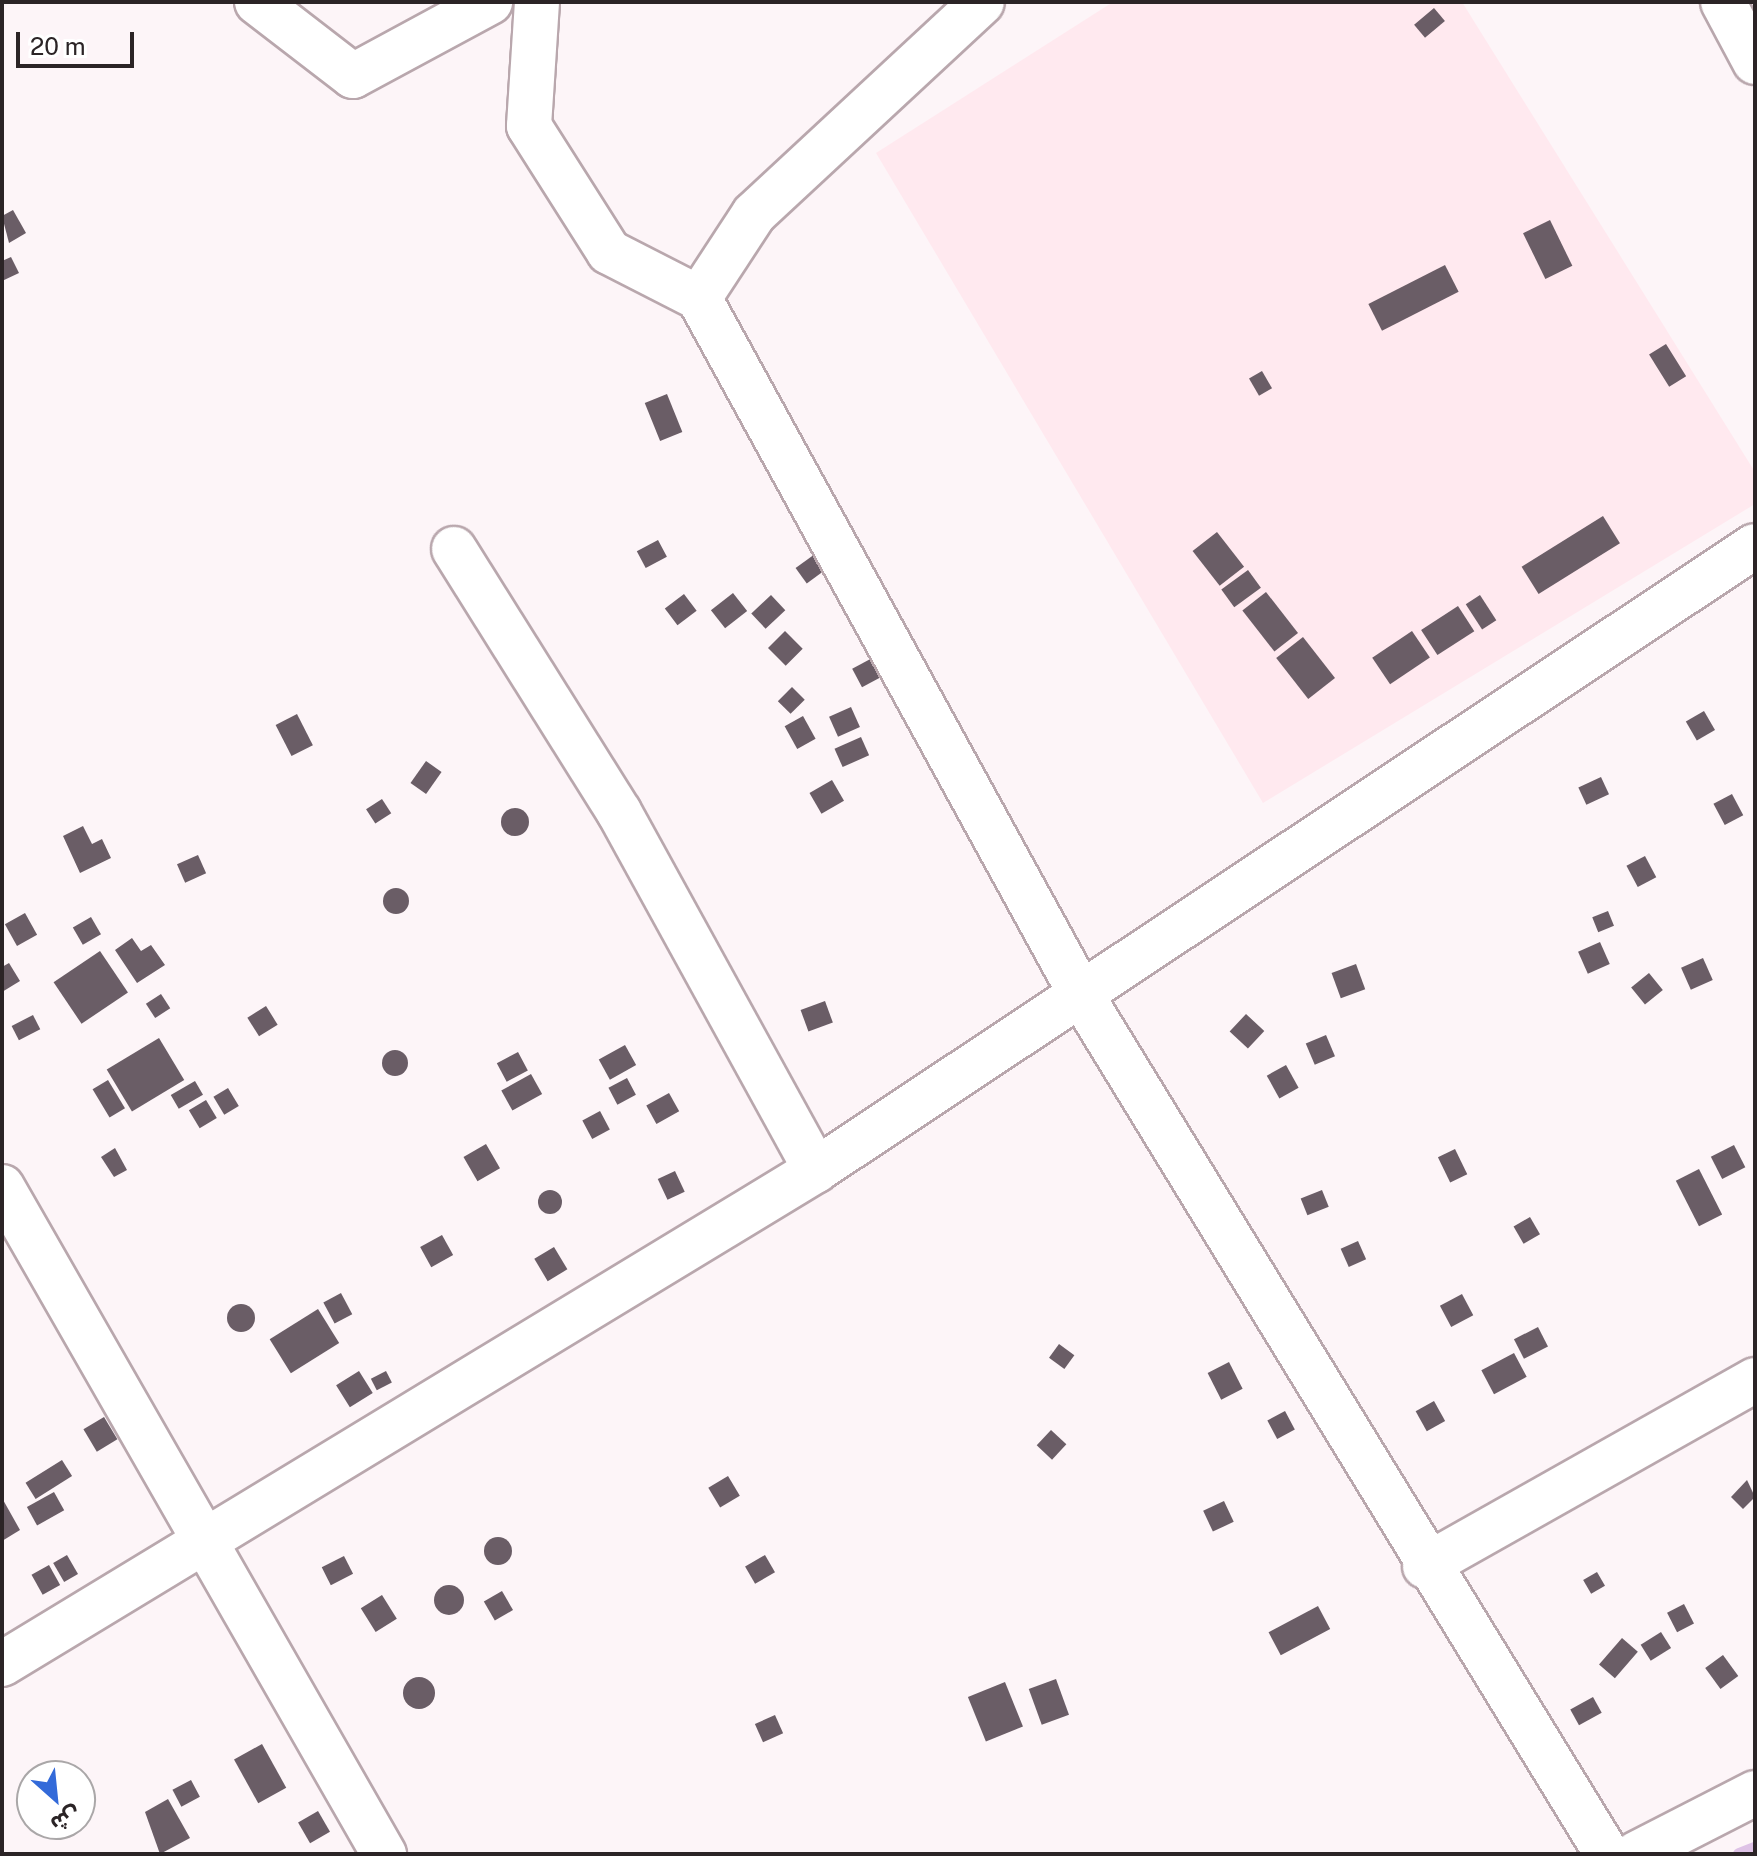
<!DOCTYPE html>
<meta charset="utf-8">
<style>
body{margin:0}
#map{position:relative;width:1757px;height:1856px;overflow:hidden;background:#fdf5f8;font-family:"Public Sans","Noto Sans Arabic",sans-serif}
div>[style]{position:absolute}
.built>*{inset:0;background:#ffe9ef}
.stream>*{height:12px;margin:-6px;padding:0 6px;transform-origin:6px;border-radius:6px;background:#dec2e6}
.building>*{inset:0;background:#6a5d66;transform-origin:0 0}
.round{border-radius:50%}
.roads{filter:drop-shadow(2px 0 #b9a7ad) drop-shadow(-2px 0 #b9a7ad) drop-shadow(0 2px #b9a7ad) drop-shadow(0 -2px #b9a7ad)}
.street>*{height:44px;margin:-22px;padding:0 22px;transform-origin:22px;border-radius:22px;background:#fff}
span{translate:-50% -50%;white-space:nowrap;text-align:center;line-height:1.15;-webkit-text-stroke:8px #fff;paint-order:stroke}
.frame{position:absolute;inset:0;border:4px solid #2b2426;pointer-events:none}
.north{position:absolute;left:16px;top:1760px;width:80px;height:80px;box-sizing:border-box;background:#fff;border:2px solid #aaa7a8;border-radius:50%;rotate:153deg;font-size:22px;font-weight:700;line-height:32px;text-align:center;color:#2b2426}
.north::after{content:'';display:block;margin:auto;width:28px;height:36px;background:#336ad9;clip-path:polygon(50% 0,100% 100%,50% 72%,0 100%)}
.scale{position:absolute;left:16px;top:32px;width:118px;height:36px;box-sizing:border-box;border:4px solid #2b2426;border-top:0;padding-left:10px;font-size:24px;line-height:28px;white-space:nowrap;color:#2b2426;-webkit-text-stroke:6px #fff;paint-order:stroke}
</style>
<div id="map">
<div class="built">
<i style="clip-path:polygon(1113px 2px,1462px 2px,1755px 472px,1755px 504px,1263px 803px,876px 153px)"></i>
</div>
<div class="stream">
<i style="left:1739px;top:1854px;width:17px;rotate:-21deg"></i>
</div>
<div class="building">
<i style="left:1434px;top:8px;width:17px;height:26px;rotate:50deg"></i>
<i style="clip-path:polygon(13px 210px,26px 233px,9px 243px,2px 216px)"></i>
<i style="left:1550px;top:220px;width:51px;height:30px;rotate:64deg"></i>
<i style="clip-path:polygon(11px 257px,19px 273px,2px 281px,2px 261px)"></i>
<i style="left:1445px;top:265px;width:30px;height:86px;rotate:63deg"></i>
<i style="left:1666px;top:344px;width:38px;height:20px;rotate:58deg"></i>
<i style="left:1262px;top:371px;width:20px;height:15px;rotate:60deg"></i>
<i style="left:667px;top:394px;width:41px;height:24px;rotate:68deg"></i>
<i style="left:1603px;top:516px;width:32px;height:96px;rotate:58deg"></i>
<i style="left:1217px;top:532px;width:44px;height:31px;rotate:52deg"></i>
<i style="left:658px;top:540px;width:19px;height:24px;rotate:62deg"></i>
<i style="left:815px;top:554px;width:19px;height:24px;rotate:54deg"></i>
<i style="left:1248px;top:570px;width:22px;height:33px;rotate:54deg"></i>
<i style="left:1266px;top:592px;width:52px;height:30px;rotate:52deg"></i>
<i style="left:733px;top:593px;width:23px;height:28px;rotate:52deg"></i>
<i style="left:684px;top:594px;width:21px;height:24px;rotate:53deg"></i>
<i style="left:771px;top:595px;width:21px;height:27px;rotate:47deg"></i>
<i style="left:1480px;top:595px;width:30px;height:17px;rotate:57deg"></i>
<i style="left:1458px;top:606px;width:30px;height:44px;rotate:57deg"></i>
<i style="left:785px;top:631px;width:25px;height:24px;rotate:45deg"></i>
<i style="left:1412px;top:631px;width:32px;height:48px;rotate:56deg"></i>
<i style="left:1303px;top:637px;width:52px;height:34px;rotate:52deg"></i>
<i style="left:876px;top:656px;width:21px;height:27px;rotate:62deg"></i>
<i style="left:792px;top:687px;width:18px;height:20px;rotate:45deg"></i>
<i style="left:851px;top:707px;width:22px;height:24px;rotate:66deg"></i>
<i style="left:1704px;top:711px;width:22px;height:21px;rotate:60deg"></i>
<i style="left:297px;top:714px;width:35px;height:24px;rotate:63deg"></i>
<i style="left:803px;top:716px;width:26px;height:21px;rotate:61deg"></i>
<i style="left:861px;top:737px;width:20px;height:29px;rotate:66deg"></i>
<i style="left:426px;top:761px;width:19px;height:27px;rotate:35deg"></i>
<i style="left:1601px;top:777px;width:19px;height:25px;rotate:65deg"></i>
<i style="left:832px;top:780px;width:24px;height:26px;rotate:60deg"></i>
<i style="left:1732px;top:794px;width:24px;height:21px;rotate:62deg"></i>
<i style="left:382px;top:799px;width:17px;height:19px;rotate:57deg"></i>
<i class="round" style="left:501px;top:808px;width:28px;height:28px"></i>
<i style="clip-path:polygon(83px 826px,92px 844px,102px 839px,111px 858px,80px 873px,63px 836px)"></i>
<i style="left:198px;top:855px;width:20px;height:23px;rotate:66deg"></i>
<i style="left:1645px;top:856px;width:24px;height:21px;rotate:62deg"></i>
<i class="round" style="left:383px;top:888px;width:26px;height:26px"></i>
<i style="left:1608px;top:911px;width:16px;height:17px;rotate:68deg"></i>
<i style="left:25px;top:913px;width:25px;height:23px;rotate:61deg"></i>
<i style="left:91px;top:917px;width:20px;height:21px;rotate:60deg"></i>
<i style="clip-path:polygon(132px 938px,141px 951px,151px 945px,165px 965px,137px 983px,115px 950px)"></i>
<i style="left:1600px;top:942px;width:24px;height:24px;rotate:66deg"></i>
<i style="left:100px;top:951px;width:50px;height:56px;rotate:56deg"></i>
<i style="left:1703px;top:958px;width:24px;height:24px;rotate:66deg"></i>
<i style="clip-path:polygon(9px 963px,20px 981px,2px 992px,2px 967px)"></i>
<i style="left:1356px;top:964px;width:27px;height:26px;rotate:70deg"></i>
<i style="left:1649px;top:973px;width:22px;height:23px;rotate:51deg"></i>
<i style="left:161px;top:994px;width:17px;height:18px;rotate:57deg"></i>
<i style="left:825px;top:1001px;width:23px;height:26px;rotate:70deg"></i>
<i style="left:266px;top:1006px;width:22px;height:22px;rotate:58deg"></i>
<i style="left:1246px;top:1014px;width:25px;height:24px;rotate:43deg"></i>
<i style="left:33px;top:1015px;width:16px;height:24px;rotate:63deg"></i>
<i style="left:1326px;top:1035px;width:23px;height:22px;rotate:67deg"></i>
<i style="left:159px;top:1038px;width:49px;height:61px;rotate:59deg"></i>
<i style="left:625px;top:1045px;width:23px;height:30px;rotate:61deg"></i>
<i class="round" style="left:382px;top:1050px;width:26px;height:26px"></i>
<i style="left:518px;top:1052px;width:21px;height:24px;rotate:62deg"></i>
<i style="left:1286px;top:1065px;width:26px;height:22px;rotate:61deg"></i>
<i style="left:531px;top:1074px;width:23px;height:34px;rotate:61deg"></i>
<i style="left:627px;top:1078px;width:19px;height:21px;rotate:62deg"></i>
<i style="left:108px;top:1080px;width:33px;height:18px;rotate:59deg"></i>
<i style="left:195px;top:1081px;width:16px;height:28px;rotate:60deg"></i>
<i style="left:228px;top:1088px;width:21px;height:17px;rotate:59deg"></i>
<i style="left:669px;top:1093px;width:21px;height:26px;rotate:61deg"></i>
<i style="left:206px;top:1100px;width:21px;height:20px;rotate:59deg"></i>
<i style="left:600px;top:1111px;width:21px;height:20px;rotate:62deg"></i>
<i style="left:486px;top:1144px;width:28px;height:26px;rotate:60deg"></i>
<i style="left:1734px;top:1145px;width:25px;height:26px;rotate:63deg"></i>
<i style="clip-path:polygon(115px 1148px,127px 1170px,114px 1177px,101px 1157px)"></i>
<i style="left:1455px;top:1149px;width:28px;height:19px;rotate:64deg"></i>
<i style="left:1699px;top:1169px;width:51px;height:26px;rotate:63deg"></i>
<i style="left:675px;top:1171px;width:23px;height:19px;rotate:65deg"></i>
<i class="round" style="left:538px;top:1190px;width:24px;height:24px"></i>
<i style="left:1322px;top:1190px;width:18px;height:23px;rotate:68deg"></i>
<i style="left:1530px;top:1217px;width:20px;height:19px;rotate:60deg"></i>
<i style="left:442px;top:1235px;width:23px;height:25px;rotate:61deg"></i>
<i style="left:1358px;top:1241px;width:20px;height:19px;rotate:66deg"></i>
<i style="left:554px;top:1247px;width:26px;height:23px;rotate:59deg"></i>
<i style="left:341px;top:1293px;width:24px;height:20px;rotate:62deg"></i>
<i style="left:1462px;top:1294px;width:24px;height:25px;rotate:62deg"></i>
<i class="round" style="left:227px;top:1304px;width:28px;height:28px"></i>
<i style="left:318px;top:1309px;width:40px;height:57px;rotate:58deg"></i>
<i style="left:1538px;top:1327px;width:22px;height:27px;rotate:63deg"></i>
<i style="left:1059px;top:1344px;width:19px;height:17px;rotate:36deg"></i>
<i style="left:1514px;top:1353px;width:27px;height:37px;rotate:62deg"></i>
<i style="left:1229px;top:1362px;width:30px;height:24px;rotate:63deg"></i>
<i style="left:359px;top:1371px;width:26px;height:27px;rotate:58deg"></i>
<i style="left:386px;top:1371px;width:13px;height:17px;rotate:63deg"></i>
<i style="left:1434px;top:1401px;width:23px;height:21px;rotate:61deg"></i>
<i style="left:1285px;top:1411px;width:21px;height:20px;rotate:62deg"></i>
<i style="left:104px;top:1417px;width:26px;height:24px;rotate:59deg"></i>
<i style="left:1051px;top:1430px;width:21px;height:21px;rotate:43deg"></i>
<i style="left:62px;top:1460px;width:19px;height:43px;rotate:58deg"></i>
<i style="left:728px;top:1476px;width:23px;height:23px;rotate:59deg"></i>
<i style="clip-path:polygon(1747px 1480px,1755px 1497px,1743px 1509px,1731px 1497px)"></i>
<i style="left:54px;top:1492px;width:21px;height:31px;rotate:61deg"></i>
<i style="clip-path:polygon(2px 1498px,20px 1530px,2px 1541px)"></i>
<i style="left:1224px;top:1501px;width:23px;height:23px;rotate:65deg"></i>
<i class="round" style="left:484px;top:1537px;width:28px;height:28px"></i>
<i style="left:67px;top:1555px;width:22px;height:16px;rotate:60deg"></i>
<i style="left:765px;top:1555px;width:20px;height:23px;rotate:60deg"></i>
<i style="left:344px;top:1556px;width:20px;height:25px;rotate:63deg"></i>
<i style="left:49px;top:1565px;width:23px;height:20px;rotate:61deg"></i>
<i style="left:1597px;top:1572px;width:16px;height:16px;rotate:60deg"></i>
<i class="round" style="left:434px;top:1585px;width:30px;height:30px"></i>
<i style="left:502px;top:1591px;width:22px;height:21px;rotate:60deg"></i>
<i style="left:382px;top:1595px;width:28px;height:25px;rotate:58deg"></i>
<i style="left:1684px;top:1604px;width:22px;height:19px;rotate:63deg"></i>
<i style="left:1318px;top:1606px;width:26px;height:56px;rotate:62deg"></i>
<i style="left:1661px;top:1632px;width:19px;height:24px;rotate:58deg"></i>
<i style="left:1622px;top:1638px;width:21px;height:35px;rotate:41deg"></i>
<i style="left:1723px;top:1655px;width:26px;height:22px;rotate:54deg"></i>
<i class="round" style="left:403px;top:1677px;width:32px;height:32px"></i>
<i style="left:1056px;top:1679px;width:38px;height:29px;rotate:70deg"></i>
<i style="left:1005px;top:1682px;width:48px;height:40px;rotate:68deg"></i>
<i style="left:1593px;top:1697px;width:18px;height:26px;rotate:61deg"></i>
<i style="left:775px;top:1715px;width:20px;height:22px;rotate:66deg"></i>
<i style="left:262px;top:1744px;width:50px;height:32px;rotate:61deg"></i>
<i style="left:191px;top:1780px;width:19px;height:21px;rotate:62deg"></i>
<i style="clip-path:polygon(168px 1799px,190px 1838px,160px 1854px,145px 1812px)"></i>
<i style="clip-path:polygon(83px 1801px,92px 1816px,80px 1822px,80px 1802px)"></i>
<i style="left:318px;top:1811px;width:24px;height:23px;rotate:60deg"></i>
</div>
<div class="roads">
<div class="street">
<i style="left:257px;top:2px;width:121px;rotate:37.6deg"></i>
<i style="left:353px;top:76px;width:156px;rotate:-28.4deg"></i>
<i style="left:537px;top:2px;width:124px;rotate:93.7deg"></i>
<i style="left:529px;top:126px;width:149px;rotate:57.6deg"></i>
<i style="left:609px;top:252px;width:101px;rotate:27.1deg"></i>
<i style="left:699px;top:298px;width:798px;rotate:61.25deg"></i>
<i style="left:1083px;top:998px;width:1004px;rotate:58.53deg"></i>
<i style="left:1723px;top:2px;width:68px;rotate:61.9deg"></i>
<i style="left:699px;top:298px;width:100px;rotate:-56.8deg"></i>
<i style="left:754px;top:214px;width:311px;rotate:-42.9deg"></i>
<i style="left:454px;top:549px;width:310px;rotate:57.9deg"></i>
<i style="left:619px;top:812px;width:409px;rotate:61.2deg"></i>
<i style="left:2px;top:1187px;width:769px;rotate:60.2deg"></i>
<i style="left:1425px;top:1566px;width:379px;rotate:-29.4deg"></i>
<i style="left:2px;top:1664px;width:952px;rotate:-31.25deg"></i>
<i style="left:816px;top:1170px;width:1127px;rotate:-33.61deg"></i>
<i style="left:1636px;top:1854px;width:134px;rotate:-27.1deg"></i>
</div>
</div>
<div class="frame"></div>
<div class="north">ش</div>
<div class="scale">20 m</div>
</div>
